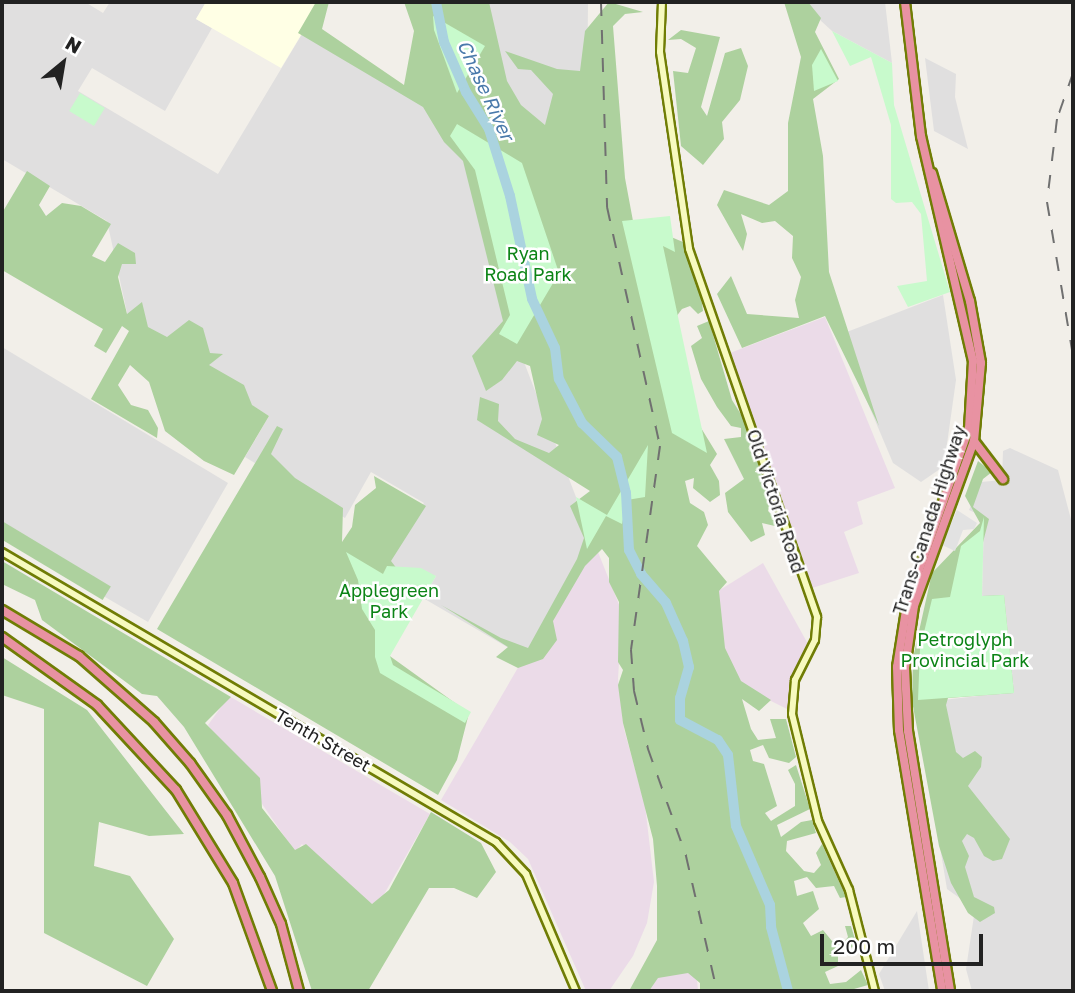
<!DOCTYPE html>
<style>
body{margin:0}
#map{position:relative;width:1075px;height:993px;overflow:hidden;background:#f2efe9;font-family:"Golos Text",sans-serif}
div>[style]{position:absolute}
.residential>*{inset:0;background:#e0dfdf}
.industrial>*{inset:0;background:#ebdbe8}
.education>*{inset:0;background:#ffffe5}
.forest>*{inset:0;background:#add19e;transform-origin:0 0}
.park>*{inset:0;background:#c8facc;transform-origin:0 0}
.parking>*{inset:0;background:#e2e2e2}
.river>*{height:10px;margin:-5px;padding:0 5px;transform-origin:5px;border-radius:5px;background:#aad3df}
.roads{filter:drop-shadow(2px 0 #707d05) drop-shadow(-2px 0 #707d05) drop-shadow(0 2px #707d05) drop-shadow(0 -2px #707d05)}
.secondary>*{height:6px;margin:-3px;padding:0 3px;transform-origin:3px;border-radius:3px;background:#f7fabf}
.highway>*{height:8px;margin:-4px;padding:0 4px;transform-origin:4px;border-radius:4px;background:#e892a2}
.rail>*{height:2px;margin-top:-1px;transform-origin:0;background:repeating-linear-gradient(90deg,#707070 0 14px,transparent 0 28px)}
span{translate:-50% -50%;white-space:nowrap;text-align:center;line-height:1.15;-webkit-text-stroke:5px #fff;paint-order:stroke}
.park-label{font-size:18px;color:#0c8416}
.street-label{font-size:18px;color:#222}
.water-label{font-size:19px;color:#4a7aab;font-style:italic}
.frame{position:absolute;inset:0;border:4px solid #222;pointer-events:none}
.north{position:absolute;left:28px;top:28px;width:70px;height:70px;-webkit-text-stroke:5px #fff;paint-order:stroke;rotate:30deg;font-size:19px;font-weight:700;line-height:28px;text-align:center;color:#222}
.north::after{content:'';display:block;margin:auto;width:24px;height:32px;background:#222;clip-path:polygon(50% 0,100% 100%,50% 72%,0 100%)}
.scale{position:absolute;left:820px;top:934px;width:163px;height:32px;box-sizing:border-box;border:4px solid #222;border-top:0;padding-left:9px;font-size:21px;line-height:24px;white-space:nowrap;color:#222;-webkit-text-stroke:5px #fff;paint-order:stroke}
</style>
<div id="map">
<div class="residential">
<i style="clip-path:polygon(2px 2px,85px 2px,103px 13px,110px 2px,206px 2px,196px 19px,212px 28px,165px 111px,92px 68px,78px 91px,218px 174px,302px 34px,443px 116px,449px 2px,588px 2px,587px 109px,475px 170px,517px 344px,576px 497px,587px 549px,524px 657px,423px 598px,436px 576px,387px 566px,424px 503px,371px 472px,345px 518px,245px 457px,269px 416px,131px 331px,107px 221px,2px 159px)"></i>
<i style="clip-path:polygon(808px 2px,885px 2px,892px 63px,832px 31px,807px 8px)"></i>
<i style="clip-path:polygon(925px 58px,956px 74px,955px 97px,968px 149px,934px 131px)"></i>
<i style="clip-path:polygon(943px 295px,956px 380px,945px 458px,940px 469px,921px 482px,893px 463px,839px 335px)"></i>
<i style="clip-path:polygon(2px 347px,228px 483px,148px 622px,2px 537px)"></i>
<i style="clip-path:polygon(1010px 448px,1058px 470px,1073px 527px,1073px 991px,972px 991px,966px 969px,975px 909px,947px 889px,916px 703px,1014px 692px,1004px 595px,982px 597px,984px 517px,969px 510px,981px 482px,1002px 480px,1003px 451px)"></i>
<i style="clip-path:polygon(917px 911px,929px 991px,885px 991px,879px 974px)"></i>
</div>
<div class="industrial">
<i style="clip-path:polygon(825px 317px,895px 488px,857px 502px,863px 524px,844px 532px,859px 573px,809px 589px,730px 353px)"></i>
<i style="clip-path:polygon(596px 547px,622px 612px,618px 679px,624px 729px,645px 805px,654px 882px,647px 923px,633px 956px,609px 991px,586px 991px,528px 859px,510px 842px,441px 800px,587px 549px)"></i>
<i style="clip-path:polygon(763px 563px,808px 644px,790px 682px,789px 710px,727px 679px,707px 598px)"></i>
<i style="clip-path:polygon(229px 696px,430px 814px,383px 896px,364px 910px,302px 844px,295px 852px,208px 725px)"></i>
<i style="clip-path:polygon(696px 968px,698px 991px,639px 991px,649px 976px)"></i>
</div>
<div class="education">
<i style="clip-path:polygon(206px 2px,321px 2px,281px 68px,196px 19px)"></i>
</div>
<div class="forest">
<i style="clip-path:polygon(316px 2px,329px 2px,322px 29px,404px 85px,414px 31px,404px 2px,489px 2px,507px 81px,521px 105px,545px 125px,553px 94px,531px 70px,518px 69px,505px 51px,557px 69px,580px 71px,585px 31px,609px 2px,643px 12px,625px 14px,613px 26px,625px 178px,633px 221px,683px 242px,701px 296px,703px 311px,698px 314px,690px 306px,682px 309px,670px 325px,698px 423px,717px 454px,710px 465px,719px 481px,720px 495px,710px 502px,693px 488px,694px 478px,685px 481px,690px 503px,704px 512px,708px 525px,697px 546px,727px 582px,719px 591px,725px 648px,741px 681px,771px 700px,759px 711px,742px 699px,751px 729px,758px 740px,776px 738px,770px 719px,786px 719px,796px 757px,789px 763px,769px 758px,763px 745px,750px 750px,753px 761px,764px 764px,777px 806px,765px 813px,771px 821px,795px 806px,795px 784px,788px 770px,796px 765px,810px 809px,777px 825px,781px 837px,801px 822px,812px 820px,816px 833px,787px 841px,786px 851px,804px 871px,814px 873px,821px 865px,816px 853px,822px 844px,846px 897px,840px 898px,834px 886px,816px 888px,807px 877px,794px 881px,797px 896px,813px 891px,819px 909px,803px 923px,811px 936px,823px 930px,832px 941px,843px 943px,848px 937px,845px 926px,851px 926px,857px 946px,838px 951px,838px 966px,825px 972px,830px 984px,846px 982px,861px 970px,868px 985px,847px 991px,700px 991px,700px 983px,688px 973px,658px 978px,649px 991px,629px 991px,657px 940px,657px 886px,653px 839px,623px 723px,618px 685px,623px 670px,618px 662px,619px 602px,609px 582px,609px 558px,602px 549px,585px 566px,553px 621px,557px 640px,543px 659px,518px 668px,496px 657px,508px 647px,441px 605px,501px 638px,528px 648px,577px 559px,584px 538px,570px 506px,590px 491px,477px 420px,480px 397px,499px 404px,498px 421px,515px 439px,549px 453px,559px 445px,537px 435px,542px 419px,530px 366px,517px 361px,502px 380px,486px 391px,472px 356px,503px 321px,463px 161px,444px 142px,423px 107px,298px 33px)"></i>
<i style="clip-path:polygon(784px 2px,808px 2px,821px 18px,815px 32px,839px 79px,813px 99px,823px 156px,829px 272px,879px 426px,825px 316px,742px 348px,717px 294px,731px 276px,747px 314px,799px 318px,795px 300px,801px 277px,792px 258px,793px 236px,775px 221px,762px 223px,741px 214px,747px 234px,743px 251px,717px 205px,724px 190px,769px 205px,788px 191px,788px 123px,801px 57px)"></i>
<i style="clip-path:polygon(681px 30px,720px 37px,701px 107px,707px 116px,725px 53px,741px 48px,748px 66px,740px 100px,722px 122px,724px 139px,703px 165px,681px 146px,673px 71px,688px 73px,696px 48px,681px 39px,668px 40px)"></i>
<i style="clip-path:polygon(27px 171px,50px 186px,39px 205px,46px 216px,62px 203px,81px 206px,111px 224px,92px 256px,105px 262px,118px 243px,135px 253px,136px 264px,122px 264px,118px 277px,127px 314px,142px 302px,148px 327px,167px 337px,189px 320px,203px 328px,210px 353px,223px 354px,209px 365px,244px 385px,252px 405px,269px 416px,234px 475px,204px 461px,165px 431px,149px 382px,130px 365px,118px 385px,131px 405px,148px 410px,158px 428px,157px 438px,91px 399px,129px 331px,122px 326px,106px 353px,94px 346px,103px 329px,2px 270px,2px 213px)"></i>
<i style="clip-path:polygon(709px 321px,732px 400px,747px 424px,772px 499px,768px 511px,778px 520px,779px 527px,762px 523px,765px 535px,751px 542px,728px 512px,725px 493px,744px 479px,724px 439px,741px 437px,741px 428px,731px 426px,717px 407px,701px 379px,691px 346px,702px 338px,697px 326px)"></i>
<i style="clip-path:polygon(277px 426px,283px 429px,271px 454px,295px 478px,343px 508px,342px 542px,352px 527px,355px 505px,376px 488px,374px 476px,426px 506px,391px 561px,407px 582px,387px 654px,469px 713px,457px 760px,438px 795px,157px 629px)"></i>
<i style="clip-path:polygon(978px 461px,992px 472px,983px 479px,973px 507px,989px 519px,980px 554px,982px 596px,1004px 595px,1014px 693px,948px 698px,946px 705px,956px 752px,963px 758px,975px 751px,982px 757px,981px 767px,968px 786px,1010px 839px,1002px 859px,993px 861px,984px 856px,974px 838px,967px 834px,962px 841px,969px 856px,965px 867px,974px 897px,994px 907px,995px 913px,980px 922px,968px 913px,951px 883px,939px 846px,912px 701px,913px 658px,932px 573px,980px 523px,965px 496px)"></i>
<i style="left:2px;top:521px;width:127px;height:16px;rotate:31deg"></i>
<i style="clip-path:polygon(2px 561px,231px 697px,205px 723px,260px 778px,262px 808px,295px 850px,306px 844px,372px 904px,389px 890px,431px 812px,481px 843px,496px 872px,477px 898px,454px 888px,429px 888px,368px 991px,312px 991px,275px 876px,184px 727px,157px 696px,142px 694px,42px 620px,35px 600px,2px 584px)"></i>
<i style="clip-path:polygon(2px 657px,87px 710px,184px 834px,149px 836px,99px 822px,94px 866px,130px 876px,174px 939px,147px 986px,44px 933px,44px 709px,2px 695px)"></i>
</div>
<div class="park">
<i style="clip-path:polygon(433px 16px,485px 46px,457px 93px,434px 30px)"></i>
<i style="clip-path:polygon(832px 31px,892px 63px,894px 105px,950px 292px,908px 307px,897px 286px,927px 281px,921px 214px,912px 202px,896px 203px,891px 199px,891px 125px,871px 57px,850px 66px)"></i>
<i style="clip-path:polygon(821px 49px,838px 81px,814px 91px,812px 65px)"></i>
<i style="left:80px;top:93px;width:29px;height:21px;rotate:31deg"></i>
<i style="clip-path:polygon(457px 124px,522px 163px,559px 273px,517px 344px,499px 334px,510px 315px,475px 170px,450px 136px)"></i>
<i style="clip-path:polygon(670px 216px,675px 252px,663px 246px,707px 453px,672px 433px,622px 221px)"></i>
<i style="clip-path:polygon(648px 445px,645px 497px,627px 500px,622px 524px,606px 516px,587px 549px,576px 497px,607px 515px)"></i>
<i style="clip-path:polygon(984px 517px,982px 596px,1004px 595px,1014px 693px,918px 700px,920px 649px,932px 599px,950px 597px,961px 546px,980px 531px)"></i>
<i style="clip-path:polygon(346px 552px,383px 574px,387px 566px,421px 568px,436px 576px,390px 656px,393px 665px,471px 712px,465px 723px,380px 673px,375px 657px,375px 630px,362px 609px,358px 580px)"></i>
</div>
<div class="parking">
<i style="clip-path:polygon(957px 510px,977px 523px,974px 529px,963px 530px,955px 551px,942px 545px)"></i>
</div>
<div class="river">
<i style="left:436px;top:2px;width:41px;rotate:78.7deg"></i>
<i style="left:444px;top:42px;width:55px;rotate:66.3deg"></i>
<i style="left:466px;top:92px;width:44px;rotate:58.1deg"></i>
<i style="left:489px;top:129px;width:70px;rotate:72.6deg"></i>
<i style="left:510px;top:196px;width:105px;rotate:77.9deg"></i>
<i style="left:532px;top:299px;width:54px;rotate:64.9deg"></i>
<i style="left:555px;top:348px;width:31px;rotate:83deg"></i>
<i style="left:559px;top:379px;width:50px;rotate:62.4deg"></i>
<i style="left:582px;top:423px;width:49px;rotate:44.2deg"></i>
<i style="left:617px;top:457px;width:37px;rotate:76deg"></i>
<i style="left:626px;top:493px;width:57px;rotate:87deg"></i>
<i style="left:629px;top:550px;width:27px;rotate:63deg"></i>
<i style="left:641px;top:574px;width:38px;rotate:49deg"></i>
<i style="left:666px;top:603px;width:42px;rotate:65.9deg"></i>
<i style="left:683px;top:641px;width:27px;rotate:77deg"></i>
<i style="left:689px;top:667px;width:32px;rotate:106deg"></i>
<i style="left:680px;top:698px;width:22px;rotate:90deg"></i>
<i style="left:680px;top:720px;width:43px;rotate:27.8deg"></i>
<i style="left:718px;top:740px;width:18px;rotate:56deg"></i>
<i style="left:728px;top:755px;width:71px;rotate:83.6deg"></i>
<i style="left:736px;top:826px;width:86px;rotate:66.7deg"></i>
<i style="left:770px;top:905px;width:22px;rotate:87deg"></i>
<i style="left:771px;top:927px;width:66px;rotate:75.1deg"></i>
</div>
<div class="roads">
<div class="secondary">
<i style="left:662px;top:2px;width:50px;rotate:92.3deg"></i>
<i style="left:660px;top:52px;width:199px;rotate:81.6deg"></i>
<i style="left:689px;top:249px;width:390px;rotate:70.8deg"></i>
<i style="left:817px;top:617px;width:23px;rotate:95deg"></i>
<i style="left:815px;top:640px;width:45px;rotate:116.6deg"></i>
<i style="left:795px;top:680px;width:34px;rotate:95deg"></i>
<i style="left:792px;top:714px;width:110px;rotate:76.3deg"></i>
<i style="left:818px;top:821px;width:76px;rotate:65.8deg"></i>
<i style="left:849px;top:890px;width:104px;rotate:75.6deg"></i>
<i style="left:2px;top:552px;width:573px;rotate:30.41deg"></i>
<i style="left:496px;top:842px;width:44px;rotate:46.8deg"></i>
<i style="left:526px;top:874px;width:127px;rotate:66.9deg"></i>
</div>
<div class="highway">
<i style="left:905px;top:2px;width:135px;rotate:83.2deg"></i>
<i style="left:921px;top:136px;width:231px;rotate:77deg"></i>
<i style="left:973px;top:361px;width:67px;rotate:93.4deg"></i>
<i style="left:969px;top:428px;width:187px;rotate:109.4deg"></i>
<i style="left:907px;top:604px;width:64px;rotate:99deg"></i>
<i style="left:897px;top:667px;width:63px;rotate:88.2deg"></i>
<i style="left:899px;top:730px;width:265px;rotate:80.6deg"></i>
<i style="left:932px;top:173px;width:134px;rotate:73.5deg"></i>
<i style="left:970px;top:301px;width:63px;rotate:79.9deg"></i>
<i style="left:981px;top:363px;width:78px;rotate:95.1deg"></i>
<i style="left:974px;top:441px;width:176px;rotate:110deg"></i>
<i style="left:914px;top:606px;width:63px;rotate:98.3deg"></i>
<i style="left:905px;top:668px;width:63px;rotate:87.3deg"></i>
<i style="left:908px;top:731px;width:263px;rotate:80.8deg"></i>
<i style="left:974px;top:441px;width:48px;rotate:52.7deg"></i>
<i style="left:2px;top:610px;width:90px;rotate:30.9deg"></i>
<i style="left:79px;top:656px;width:100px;rotate:41.3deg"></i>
<i style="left:154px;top:722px;width:55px;rotate:48.7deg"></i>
<i style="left:190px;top:763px;width:64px;rotate:54.6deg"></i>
<i style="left:227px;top:815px;width:70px;rotate:62deg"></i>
<i style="left:260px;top:877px;width:51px;rotate:65.9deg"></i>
<i style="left:281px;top:924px;width:69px;rotate:75deg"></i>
<i style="left:2px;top:637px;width:117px;rotate:35.6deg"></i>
<i style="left:97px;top:705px;width:116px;rotate:47.1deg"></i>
<i style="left:176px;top:790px;width:109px;rotate:58.5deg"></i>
<i style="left:233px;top:883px;width:115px;rotate:70.1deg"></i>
</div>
</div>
<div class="rail">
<i style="left:601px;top:2px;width:205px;rotate:88.3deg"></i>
<i style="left:607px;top:207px;width:245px;rotate:77.5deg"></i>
<i style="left:660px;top:446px;width:206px;rotate:98.1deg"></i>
<i style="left:631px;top:650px;width:41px;rotate:85.8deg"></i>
<i style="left:634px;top:691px;width:60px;rotate:76.4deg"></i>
<i style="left:648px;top:749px;width:114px;rotate:70.4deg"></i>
<i style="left:686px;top:856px;width:139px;rotate:77.1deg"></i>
<i style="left:1073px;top:73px;width:49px;rotate:109.2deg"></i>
<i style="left:1057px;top:119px;width:84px;rotate:96.9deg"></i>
<i style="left:1047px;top:202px;width:155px;rotate:80.4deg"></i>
</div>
<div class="park-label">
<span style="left:528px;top:264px">Ryan<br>Road Park</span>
<span style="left:389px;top:601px">Applegreen<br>Park</span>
<span style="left:965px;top:650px">Petroglyph<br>Provincial Park</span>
</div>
<div class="street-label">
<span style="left:776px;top:501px;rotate:72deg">Old Victoria Road</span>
<span style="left:929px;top:520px;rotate:-72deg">Trans-Canada Highway</span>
<span style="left:323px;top:740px;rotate:30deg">Tenth Street</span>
</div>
<div class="water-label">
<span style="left:486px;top:90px;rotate:65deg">Chase River</span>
</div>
<div class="frame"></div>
<div class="north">N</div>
<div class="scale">200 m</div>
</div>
